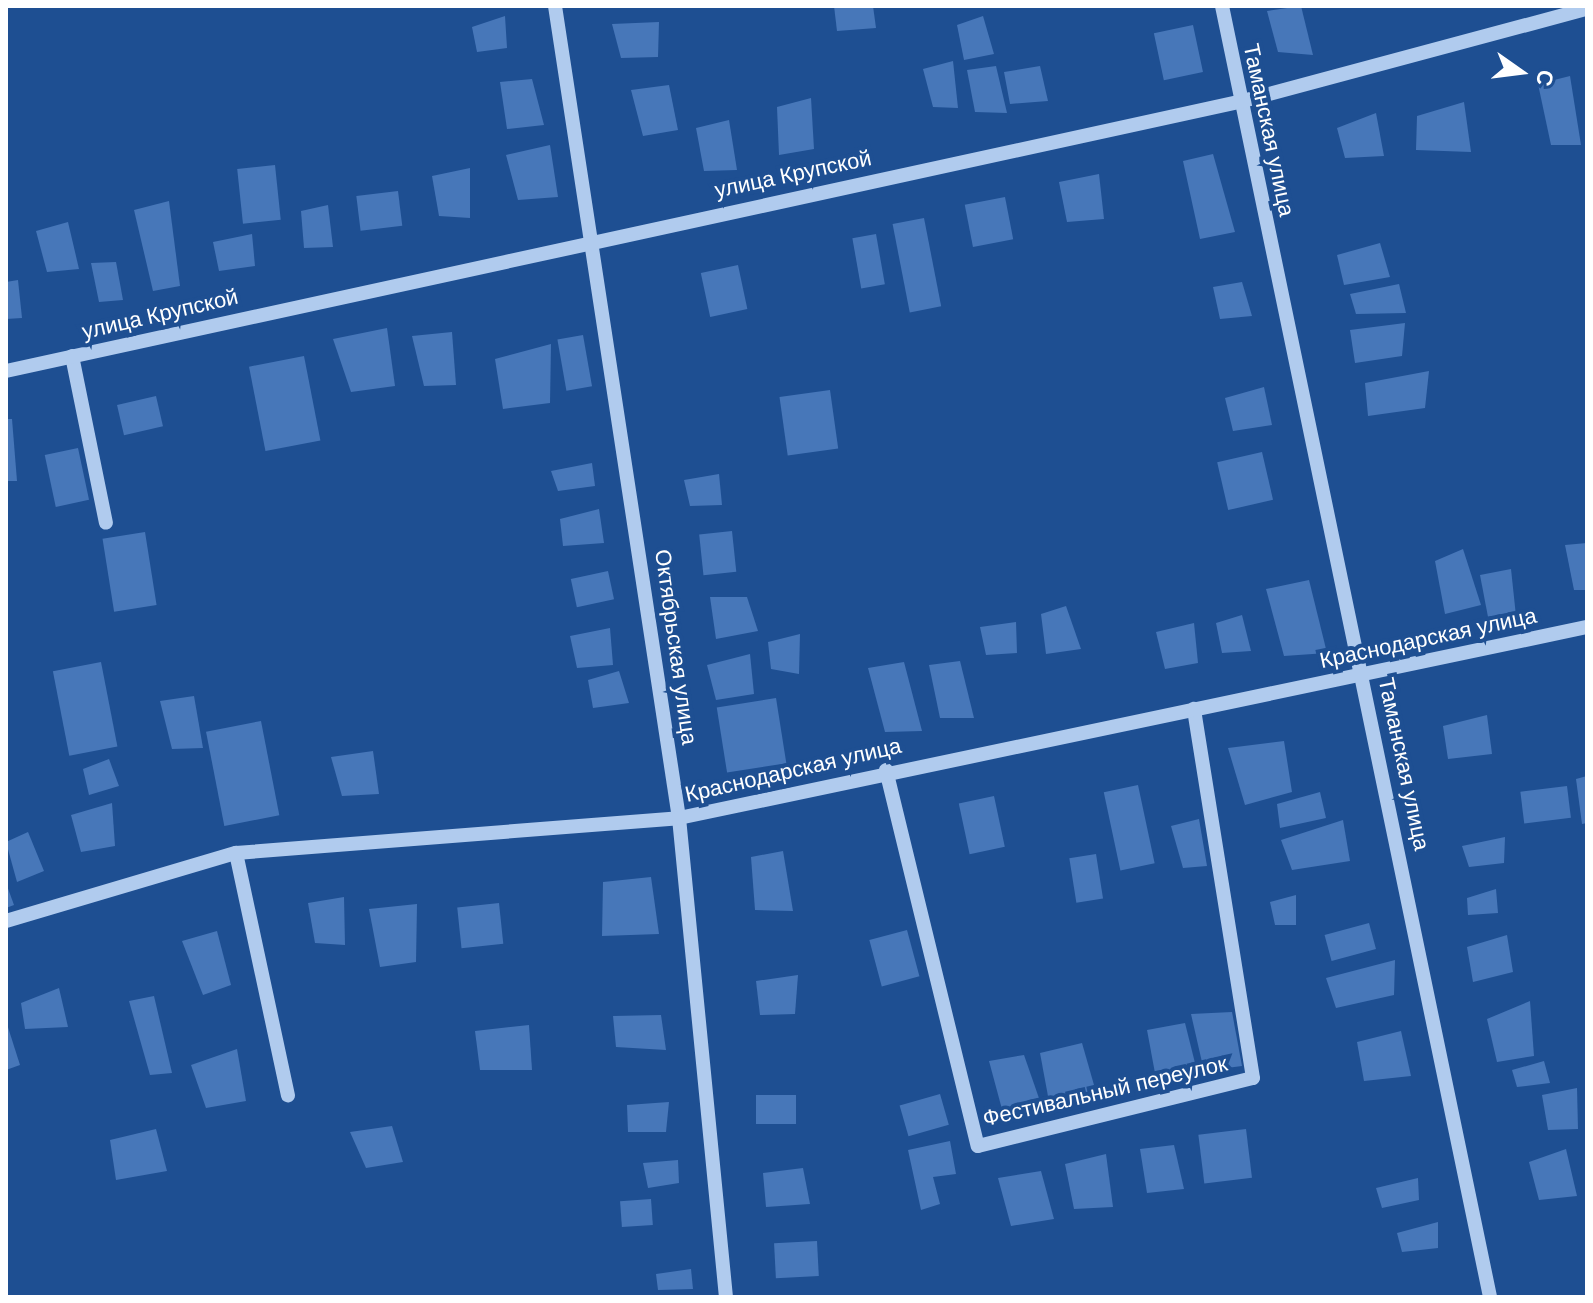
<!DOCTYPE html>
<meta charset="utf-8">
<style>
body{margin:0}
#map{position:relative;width:1593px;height:1303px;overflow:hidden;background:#1e4f92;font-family:"DM Sans",sans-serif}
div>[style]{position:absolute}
.building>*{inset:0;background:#4777b9;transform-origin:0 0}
.minor>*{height:14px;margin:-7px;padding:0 7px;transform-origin:7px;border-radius:7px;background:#b0cbee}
span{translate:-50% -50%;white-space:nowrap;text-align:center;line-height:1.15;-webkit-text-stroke:8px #1e4f92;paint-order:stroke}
.street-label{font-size:22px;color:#fff}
.frame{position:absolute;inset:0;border:8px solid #fff;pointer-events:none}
.north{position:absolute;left:1481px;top:32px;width:80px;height:80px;-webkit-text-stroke:6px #1e4f92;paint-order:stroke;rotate:104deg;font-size:22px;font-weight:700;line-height:32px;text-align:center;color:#fff}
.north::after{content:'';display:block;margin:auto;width:28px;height:36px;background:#fff;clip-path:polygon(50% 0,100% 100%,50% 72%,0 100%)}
</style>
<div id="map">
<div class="building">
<i style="clip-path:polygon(834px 6px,873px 6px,876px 28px,837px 31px)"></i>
<i style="clip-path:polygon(1301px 6px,1313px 55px,1278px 52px,1267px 11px)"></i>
<i style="clip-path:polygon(505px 16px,507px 48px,477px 52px,472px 27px)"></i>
<i style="clip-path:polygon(983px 16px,994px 54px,964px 60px,957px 25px)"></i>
<i style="clip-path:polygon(659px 22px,658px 57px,621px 58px,612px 24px)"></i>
<i style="left:1193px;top:25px;width:48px;height:40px;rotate:78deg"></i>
<i style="clip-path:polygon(953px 61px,958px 108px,933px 107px,923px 69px)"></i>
<i style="clip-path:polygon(996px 66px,1007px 113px,975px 112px,967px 70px)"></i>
<i style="clip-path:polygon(1040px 66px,1048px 101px,1010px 104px,1004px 72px)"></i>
<i style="clip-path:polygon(1570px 76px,1581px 145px,1551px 145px,1538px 84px)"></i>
<i style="clip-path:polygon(532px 79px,544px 125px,507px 129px,500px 82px)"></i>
<i style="clip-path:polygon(669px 85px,678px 130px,643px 136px,631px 90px)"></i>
<i style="clip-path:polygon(811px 98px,814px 149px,779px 155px,777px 107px)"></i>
<i style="clip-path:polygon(1464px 102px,1471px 152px,1416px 150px,1417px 116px)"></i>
<i style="clip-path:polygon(1376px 113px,1384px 156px,1345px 158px,1337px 128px)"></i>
<i style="clip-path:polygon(729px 120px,737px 170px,704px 171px,696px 128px)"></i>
<i style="clip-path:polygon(550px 145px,558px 197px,518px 200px,506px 155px)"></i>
<i style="clip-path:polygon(1213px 154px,1235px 232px,1200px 239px,1183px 161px)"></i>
<i style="left:275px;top:165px;width:55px;height:38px;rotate:84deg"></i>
<i style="clip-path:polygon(470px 168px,470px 218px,439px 216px,432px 176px)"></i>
<i style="clip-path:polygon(1099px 174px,1104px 219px,1067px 222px,1059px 182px)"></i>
<i style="left:398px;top:191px;width:35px;height:42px;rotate:83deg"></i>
<i style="left:1005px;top:197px;width:43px;height:41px;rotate:79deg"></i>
<i style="clip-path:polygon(169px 201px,180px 286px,153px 291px,134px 210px)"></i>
<i style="clip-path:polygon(328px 205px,333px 247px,304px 248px,301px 211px)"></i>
<i style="left:924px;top:218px;width:90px;height:32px;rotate:79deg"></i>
<i style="clip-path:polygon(68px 222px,79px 269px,47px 272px,36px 231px)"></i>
<i style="clip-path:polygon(252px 234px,255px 266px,219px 271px,213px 242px)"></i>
<i style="left:876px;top:234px;width:51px;height:24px;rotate:80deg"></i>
<i style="clip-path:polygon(1380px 243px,1390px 277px,1344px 285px,1337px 255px)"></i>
<i style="clip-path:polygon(116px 262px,123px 300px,99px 302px,91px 263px)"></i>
<i style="left:738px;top:265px;width:45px;height:38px;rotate:78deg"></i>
<i style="clip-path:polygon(18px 280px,22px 318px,6px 319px,6px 282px)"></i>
<i style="clip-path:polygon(1242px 282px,1252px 316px,1220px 319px,1213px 287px)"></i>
<i style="clip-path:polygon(1399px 284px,1406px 313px,1356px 314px,1350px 294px)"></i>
<i style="clip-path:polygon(1405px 323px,1402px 356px,1355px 363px,1350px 330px)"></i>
<i style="clip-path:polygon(387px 328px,395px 386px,351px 392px,333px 339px)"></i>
<i style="clip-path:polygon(452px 332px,456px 385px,424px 386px,412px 336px)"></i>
<i style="left:583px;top:335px;width:52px;height:26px;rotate:80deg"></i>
<i style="clip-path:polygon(551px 344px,550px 403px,503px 409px,495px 359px)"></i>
<i style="left:304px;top:356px;width:86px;height:56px;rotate:79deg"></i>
<i style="clip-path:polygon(1429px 371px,1425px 408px,1368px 416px,1365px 383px)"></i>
<i style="clip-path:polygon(1264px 387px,1272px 425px,1233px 431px,1225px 398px)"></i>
<i style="left:830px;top:390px;width:59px;height:51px;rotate:82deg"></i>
<i style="left:156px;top:396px;width:31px;height:40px;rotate:77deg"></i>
<i style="clip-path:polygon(6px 419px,12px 419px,17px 481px,6px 481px)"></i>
<i style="left:78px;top:448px;width:53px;height:34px;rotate:78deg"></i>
<i style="left:1262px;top:452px;width:49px;height:46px;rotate:77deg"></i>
<i style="clip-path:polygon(592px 463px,595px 486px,558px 491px,551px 471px)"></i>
<i style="clip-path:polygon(719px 474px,722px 505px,690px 506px,684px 480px)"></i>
<i style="clip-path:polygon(599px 509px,604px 543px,563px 546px,560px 519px)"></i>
<i style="left:732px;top:531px;width:41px;height:33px;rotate:84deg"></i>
<i style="left:145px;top:532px;width:74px;height:43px;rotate:81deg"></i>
<i style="clip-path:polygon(1587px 543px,1587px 590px,1574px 590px,1565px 545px)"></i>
<i style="clip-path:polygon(1463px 549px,1481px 605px,1445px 614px,1435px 561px)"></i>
<i style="clip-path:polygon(1511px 569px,1516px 616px,1488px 617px,1480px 575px)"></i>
<i style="left:608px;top:571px;width:29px;height:38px;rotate:78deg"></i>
<i style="clip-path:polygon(1309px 580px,1327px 653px,1284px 656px,1266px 589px)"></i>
<i style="clip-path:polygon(710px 597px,747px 597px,758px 631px,716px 639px)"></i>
<i style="clip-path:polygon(1066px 606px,1081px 649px,1046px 654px,1041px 614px)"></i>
<i style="clip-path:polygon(1242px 615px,1251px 651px,1222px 653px,1216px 623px)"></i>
<i style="clip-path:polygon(1016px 622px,1017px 653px,986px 655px,980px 627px)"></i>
<i style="clip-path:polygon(1194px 623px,1198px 663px,1165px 669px,1156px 632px)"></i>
<i style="clip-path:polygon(610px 628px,613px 665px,577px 668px,570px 636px)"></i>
<i style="clip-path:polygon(800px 634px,799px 674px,771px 669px,768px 642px)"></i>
<i style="clip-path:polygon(750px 654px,754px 694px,716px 700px,707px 665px)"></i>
<i style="clip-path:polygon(960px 661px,974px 718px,940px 718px,929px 665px)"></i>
<i style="left:101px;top:662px;width:86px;height:49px;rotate:79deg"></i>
<i style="clip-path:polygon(904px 662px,922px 731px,885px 732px,868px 668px)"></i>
<i style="clip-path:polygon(619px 671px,629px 703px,593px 708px,588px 680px)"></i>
<i style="clip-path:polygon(194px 696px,203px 748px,172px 749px,160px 701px)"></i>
<i style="left:776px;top:698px;width:66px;height:60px;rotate:81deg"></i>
<i style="clip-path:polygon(1487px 715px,1492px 754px,1448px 759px,1443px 726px)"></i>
<i style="left:261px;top:721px;width:96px;height:56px;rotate:79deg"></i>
<i style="clip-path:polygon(1284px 741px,1292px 792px,1245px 805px,1228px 748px)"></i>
<i style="clip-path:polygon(373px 751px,379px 794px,342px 796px,331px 757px)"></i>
<i style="clip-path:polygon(109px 759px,119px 786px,89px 795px,83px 769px)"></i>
<i style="clip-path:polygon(1587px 776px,1587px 823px,1582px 824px,1576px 779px)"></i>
<i style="left:1138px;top:785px;width:80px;height:35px;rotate:78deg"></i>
<i style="left:1567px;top:786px;width:32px;height:47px;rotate:83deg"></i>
<i style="clip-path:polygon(1320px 792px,1326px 818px,1280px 828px,1277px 804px)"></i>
<i style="left:994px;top:796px;width:52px;height:36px;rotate:78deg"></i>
<i style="clip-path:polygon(112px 803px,115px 846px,81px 852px,71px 815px)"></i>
<i style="clip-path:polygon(1199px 819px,1207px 866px,1183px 868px,1171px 826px)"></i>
<i style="clip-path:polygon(1343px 820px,1350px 861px,1292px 870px,1281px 840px)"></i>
<i style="clip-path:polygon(28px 832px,44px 871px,17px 882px,6px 842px)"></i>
<i style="clip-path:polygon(1505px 837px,1504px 863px,1469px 867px,1462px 846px)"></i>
<i style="clip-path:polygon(783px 851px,793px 911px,755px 910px,751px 857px)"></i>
<i style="left:1096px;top:854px;width:45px;height:27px;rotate:81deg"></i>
<i style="clip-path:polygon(651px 877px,659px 934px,602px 936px,603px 882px)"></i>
<i style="clip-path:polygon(6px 883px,14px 905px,6px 908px)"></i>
<i style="clip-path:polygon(1496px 889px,1498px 913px,1468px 915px,1467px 898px)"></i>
<i style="clip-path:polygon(1296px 895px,1296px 925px,1275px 925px,1270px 902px)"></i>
<i style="clip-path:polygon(344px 897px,345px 945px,315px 943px,308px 903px)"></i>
<i style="left:499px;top:903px;width:41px;height:42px;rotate:84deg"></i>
<i style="clip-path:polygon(417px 904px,416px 962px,380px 967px,369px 909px)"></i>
<i style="left:1369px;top:923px;width:27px;height:46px;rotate:75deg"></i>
<i style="left:907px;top:930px;width:48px;height:39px;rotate:75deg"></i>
<i style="clip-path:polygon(217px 931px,231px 985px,203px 995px,182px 941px)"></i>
<i style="clip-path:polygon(1507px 935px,1513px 972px,1473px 982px,1467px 947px)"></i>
<i style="clip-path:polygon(1395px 960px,1394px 995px,1336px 1008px,1326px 978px)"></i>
<i style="clip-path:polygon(798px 975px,795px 1014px,760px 1015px,756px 981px)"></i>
<i style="clip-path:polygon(59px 988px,68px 1027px,25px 1029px,21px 1003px)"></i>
<i style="clip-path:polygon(154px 996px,172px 1073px,150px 1075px,129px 1001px)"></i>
<i style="clip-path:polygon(1530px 1001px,1534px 1056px,1497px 1062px,1487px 1019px)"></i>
<i style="clip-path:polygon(1232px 1012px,1242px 1066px,1204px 1071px,1191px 1014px)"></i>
<i style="clip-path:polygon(661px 1015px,666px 1050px,616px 1047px,613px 1016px)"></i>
<i style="clip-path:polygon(6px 1021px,20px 1065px,6px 1070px)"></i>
<i style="clip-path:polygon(1185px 1023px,1198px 1075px,1155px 1073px,1147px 1030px)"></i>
<i style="clip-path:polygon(529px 1025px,532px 1070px,480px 1070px,475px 1031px)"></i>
<i style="clip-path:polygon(1401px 1031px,1411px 1076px,1364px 1081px,1357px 1042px)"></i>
<i style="clip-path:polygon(1082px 1043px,1098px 1099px,1050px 1107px,1040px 1053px)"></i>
<i style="clip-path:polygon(237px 1049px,246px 1101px,206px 1108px,191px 1065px)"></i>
<i style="clip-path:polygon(1024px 1055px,1041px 1104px,1003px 1113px,989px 1061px)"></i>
<i style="clip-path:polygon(1544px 1061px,1550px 1083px,1517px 1087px,1512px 1070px)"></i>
<i style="clip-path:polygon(1577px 1088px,1578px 1129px,1548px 1130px,1542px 1095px)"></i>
<i style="left:940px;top:1094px;width:32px;height:42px;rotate:74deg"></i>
<i style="left:796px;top:1095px;width:29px;height:40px;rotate:90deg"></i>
<i style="clip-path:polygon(669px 1102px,666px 1132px,628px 1132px,627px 1105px)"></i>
<i style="clip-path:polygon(392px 1126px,403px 1162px,366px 1168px,350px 1132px)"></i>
<i style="clip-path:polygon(156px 1129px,167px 1171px,116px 1180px,110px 1140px)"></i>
<i style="left:1246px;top:1129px;width:49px;height:48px;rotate:83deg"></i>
<i style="clip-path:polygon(950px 1141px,956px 1174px,933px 1177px,940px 1204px,921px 1210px,908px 1150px)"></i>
<i style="clip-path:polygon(1174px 1145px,1184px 1189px,1147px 1193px,1140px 1149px)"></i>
<i style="clip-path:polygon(1566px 1149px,1577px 1196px,1539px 1200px,1529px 1162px)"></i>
<i style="clip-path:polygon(1106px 1154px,1113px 1207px,1074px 1209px,1065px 1164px)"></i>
<i style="clip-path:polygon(678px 1160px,679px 1183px,648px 1188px,643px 1163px)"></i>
<i style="clip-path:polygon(803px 1168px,810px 1204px,766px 1207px,763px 1173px)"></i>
<i style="clip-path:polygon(1041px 1171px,1054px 1219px,1011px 1226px,998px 1178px)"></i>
<i style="clip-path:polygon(1418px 1178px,1419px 1200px,1382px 1208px,1376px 1188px)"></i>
<i style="left:651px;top:1199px;width:26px;height:31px;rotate:86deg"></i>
<i style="clip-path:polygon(1438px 1222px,1438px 1248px,1402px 1252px,1397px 1233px)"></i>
<i style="left:817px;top:1241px;width:35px;height:43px;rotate:87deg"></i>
<i style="clip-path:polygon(691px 1269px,693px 1289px,658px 1290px,656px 1274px)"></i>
</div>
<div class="minor">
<i style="left:555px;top:6px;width:821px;rotate:81.32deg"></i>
<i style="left:679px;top:818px;width:481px;rotate:84.4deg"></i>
<i style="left:1222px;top:6px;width:1319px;rotate:78.27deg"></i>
<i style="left:72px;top:356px;width:170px;rotate:78.5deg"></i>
<i style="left:6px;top:371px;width:1262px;rotate:-12.31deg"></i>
<i style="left:1239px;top:102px;width:360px;rotate:-15deg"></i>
<i style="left:886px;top:770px;width:387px;rotate:76.3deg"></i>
<i style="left:978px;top:1146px;width:283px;rotate:-13.9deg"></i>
<i style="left:1253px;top:1078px;width:374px;rotate:-99.1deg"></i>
<i style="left:236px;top:853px;width:248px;rotate:77.9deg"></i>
<i style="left:6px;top:921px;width:240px;rotate:-16.5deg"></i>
<i style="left:236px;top:853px;width:444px;rotate:-4.5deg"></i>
<i style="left:679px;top:818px;width:928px;rotate:-11.88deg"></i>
</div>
<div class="street-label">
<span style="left:1269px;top:130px;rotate:78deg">Таманская улица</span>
<span style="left:793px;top:174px;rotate:-12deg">улица Крупской</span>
<span style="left:160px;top:314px;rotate:-13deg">улица Крупской</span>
<span style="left:1428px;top:638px;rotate:-12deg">Краснодарская улица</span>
<span style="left:676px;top:647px;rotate:82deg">Октябрьская улица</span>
<span style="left:1404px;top:764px;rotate:78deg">Таманская улица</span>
<span style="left:793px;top:770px;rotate:-13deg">Краснодарская улица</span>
<span style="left:1105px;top:1091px;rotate:-13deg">Фестивальный переулок</span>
</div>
<div class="frame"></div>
<div class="north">С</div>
</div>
